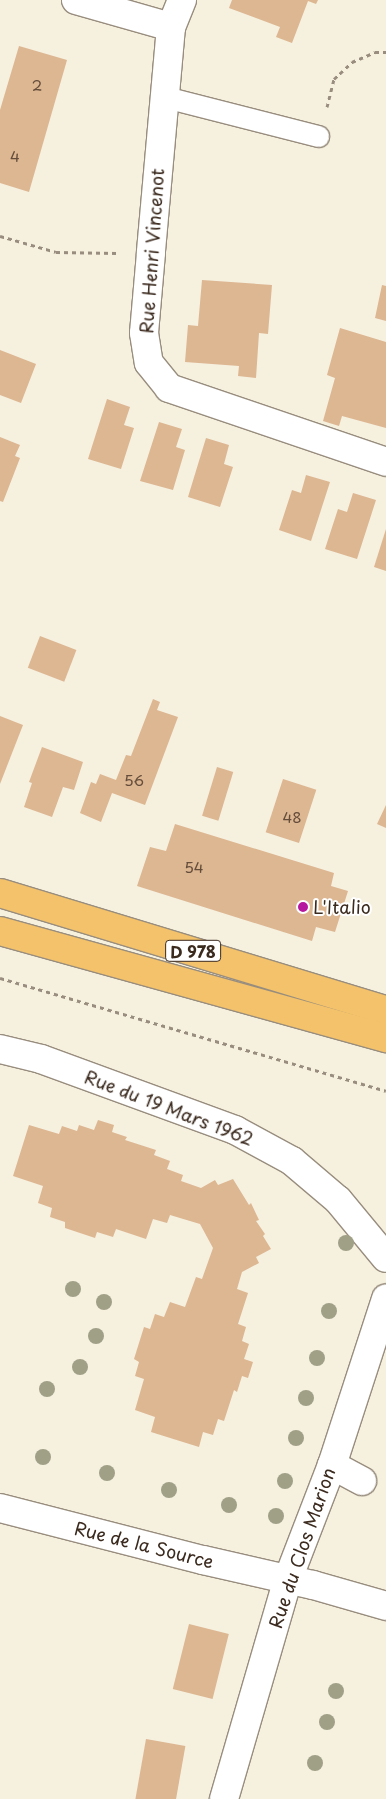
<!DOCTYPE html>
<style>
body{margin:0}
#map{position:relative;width:386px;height:1799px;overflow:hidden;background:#f6f0df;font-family:"Playpen Sans",sans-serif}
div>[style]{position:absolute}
.building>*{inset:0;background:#ddb692;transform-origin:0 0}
.path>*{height:3px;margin-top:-1.5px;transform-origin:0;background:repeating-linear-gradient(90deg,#988d7e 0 4px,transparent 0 8px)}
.roads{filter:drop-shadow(1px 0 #988d7e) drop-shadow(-1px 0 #988d7e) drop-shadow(0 1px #988d7e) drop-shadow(0 -1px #988d7e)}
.service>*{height:21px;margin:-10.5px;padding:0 10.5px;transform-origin:10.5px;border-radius:10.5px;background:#fff}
.minor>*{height:28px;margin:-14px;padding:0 14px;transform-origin:14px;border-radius:14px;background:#fff}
.primary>*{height:28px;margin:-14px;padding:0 14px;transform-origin:14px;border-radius:14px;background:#f3c26a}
.trees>*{width:16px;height:16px;margin:-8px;border-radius:50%;background:#a0a087}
.dots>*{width:14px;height:14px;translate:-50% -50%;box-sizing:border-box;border:2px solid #fff;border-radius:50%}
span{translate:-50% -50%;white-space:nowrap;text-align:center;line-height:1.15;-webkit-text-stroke:4px #fff;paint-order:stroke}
.number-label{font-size:15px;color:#644d3b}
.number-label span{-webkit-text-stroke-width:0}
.shield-label span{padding:1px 4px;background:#fff;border:1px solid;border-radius:4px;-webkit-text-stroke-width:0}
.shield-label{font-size:16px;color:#3b2a1e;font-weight:700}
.street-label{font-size:18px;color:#3b2a1e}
.poi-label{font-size:18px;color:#3b2a1e}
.left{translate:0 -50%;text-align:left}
</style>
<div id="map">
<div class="building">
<i style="clip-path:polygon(232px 0,318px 0,316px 4px,308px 1px,292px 43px,276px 37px,280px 27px,229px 8px)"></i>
<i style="clip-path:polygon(19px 46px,67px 60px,29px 192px,0 183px,0 110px)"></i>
<i style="clip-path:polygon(202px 280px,272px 285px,268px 334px,259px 333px,256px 378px,238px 376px,239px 366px,185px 362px,188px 325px,198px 326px)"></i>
<i style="clip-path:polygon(382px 285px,386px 286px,386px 321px,375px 318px)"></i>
<i style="clip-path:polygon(340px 328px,386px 342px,386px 428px,342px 416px,339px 426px,323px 421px,335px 378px,327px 375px)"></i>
<i style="clip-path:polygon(0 350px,36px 364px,21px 403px,0 395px)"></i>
<i style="clip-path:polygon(107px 399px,130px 407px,124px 425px,134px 428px,121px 469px,88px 459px)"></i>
<i style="clip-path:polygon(159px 422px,182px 429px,176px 447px,185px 450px,173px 490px,140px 481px)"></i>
<i style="clip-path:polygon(0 437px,20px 445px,15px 456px,20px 458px,3px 502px,0 501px)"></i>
<i style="clip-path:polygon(206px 438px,229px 445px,224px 464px,233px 467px,220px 507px,188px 497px)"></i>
<i style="clip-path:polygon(306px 475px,330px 482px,311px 541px,279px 530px,292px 490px,301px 493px)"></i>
<i style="clip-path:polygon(353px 493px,376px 500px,357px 559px,325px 549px,338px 509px,347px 512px)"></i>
<i style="clip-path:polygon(386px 529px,386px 571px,374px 567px)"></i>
<i style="left:40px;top:636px;width:39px;height:34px;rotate:21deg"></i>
<i style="clip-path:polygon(153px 699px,160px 702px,157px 710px,178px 717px,145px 805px,112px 793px,101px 822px,80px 813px,91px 782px,96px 784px,100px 774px,116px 780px,126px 755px,131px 756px)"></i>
<i style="clip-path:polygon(0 716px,23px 725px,0 784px)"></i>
<i style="clip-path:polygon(42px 747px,83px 762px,74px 790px,63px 787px,52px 817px,24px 807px,32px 783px,29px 782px)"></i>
<i style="left:217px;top:767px;width:17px;height:51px;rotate:17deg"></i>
<i style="left:283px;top:779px;width:35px;height:56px;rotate:18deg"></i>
<i style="clip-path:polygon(386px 805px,386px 828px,377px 824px)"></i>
<i style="clip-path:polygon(175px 824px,334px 873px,331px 886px,348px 891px,335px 932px,316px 927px,312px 941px,137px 886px,150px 847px,166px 851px)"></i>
<i style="clip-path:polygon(98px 1120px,114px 1125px,112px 1132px,127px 1137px,125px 1140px,156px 1150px,154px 1155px,170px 1161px,167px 1169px,183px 1175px,181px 1181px,201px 1188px,215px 1180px,218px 1185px,233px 1179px,249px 1205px,251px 1203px,259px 1220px,256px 1221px,265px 1234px,263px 1236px,271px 1249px,256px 1257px,259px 1263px,242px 1272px,237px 1289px,248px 1293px,238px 1324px,246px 1327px,242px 1341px,249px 1344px,244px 1359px,253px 1362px,248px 1378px,242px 1376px,237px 1392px,234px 1390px,224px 1421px,218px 1419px,213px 1435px,203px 1432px,199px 1447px,151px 1432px,155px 1417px,135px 1410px,144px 1379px,135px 1376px,139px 1362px,134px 1359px,144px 1327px,150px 1329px,155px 1314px,164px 1317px,170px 1302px,185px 1307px,196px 1277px,202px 1279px,213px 1248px,200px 1224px,170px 1215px,167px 1223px,153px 1219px,146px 1239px,116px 1229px,113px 1237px,97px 1232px,95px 1238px,65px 1228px,65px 1222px,50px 1217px,52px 1208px,38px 1203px,43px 1186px,13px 1176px,29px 1125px,59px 1134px,62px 1126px,77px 1131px,79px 1125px,94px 1130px)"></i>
<i style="left:189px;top:1624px;width:41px;height:67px;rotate:14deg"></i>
<i style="left:146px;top:1739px;width:40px;height:61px;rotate:10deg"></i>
</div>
<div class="path">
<i style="left:327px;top:107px;width:29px;rotate:-76deg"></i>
<i style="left:334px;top:79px;width:25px;rotate:-43deg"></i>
<i style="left:352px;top:62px;width:25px;rotate:-23deg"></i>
<i style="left:375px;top:52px;width:11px"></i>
<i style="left:0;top:236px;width:58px;rotate:15.9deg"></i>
<i style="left:56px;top:252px;width:61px;rotate:0.9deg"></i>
<i style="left:0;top:978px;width:402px;rotate:16.3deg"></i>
</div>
<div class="roads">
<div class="service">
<i style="left:165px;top:97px;width:158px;rotate:14.3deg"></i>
</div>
<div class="minor">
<i style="left:76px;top:0;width:99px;rotate:15.9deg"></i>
<i style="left:182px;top:0;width:29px;rotate:112deg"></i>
<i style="left:171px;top:27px;width:227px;rotate:95.1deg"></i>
<i style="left:151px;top:253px;width:80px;rotate:95deg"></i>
<i style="left:144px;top:333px;width:30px;rotate:81deg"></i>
<i style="left:149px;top:363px;width:32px;rotate:51deg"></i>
<i style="left:169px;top:388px;width:229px;rotate:18.8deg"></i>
<i style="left:0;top:1049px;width:42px;rotate:13.7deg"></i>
<i style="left:41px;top:1059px;width:207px;rotate:20.1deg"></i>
<i style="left:235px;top:1130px;width:65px;rotate:28.5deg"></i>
<i style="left:292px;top:1161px;width:60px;rotate:40.3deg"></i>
<i style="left:338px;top:1200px;width:75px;rotate:50.4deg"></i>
<i style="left:332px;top:1465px;width:34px;rotate:28deg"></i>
<i style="left:0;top:1508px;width:210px;rotate:14.4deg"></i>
<i style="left:203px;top:1560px;width:113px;rotate:12.8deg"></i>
<i style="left:313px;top:1585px;width:76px;rotate:16deg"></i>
<i style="left:224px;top:1799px;width:229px;rotate:-73.8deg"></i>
<i style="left:288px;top:1579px;width:122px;rotate:-68.9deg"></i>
<i style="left:332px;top:1465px;width:175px;rotate:-72deg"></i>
</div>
<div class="primary">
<i style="left:0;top:893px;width:403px;rotate:16.9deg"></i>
<i style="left:0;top:931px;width:401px;rotate:15.5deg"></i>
</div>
</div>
<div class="trees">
<i style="left:346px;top:1243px"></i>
<i style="left:73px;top:1289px"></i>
<i style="left:104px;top:1302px"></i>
<i style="left:329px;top:1311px"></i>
<i style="left:96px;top:1336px"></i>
<i style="left:317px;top:1358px"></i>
<i style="left:80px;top:1367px"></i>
<i style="left:47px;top:1389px"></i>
<i style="left:306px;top:1398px"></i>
<i style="left:296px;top:1438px"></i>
<i style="left:43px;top:1457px"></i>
<i style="left:107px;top:1473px"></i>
<i style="left:285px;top:1481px"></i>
<i style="left:169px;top:1490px"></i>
<i style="left:229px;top:1505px"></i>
<i style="left:276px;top:1516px"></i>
<i style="left:336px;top:1691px"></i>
<i style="left:327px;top:1722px"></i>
<i style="left:315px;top:1763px"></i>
</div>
<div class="dots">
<i style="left:303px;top:907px;background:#b5179e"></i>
</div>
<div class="number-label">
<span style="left:37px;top:85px">2</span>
<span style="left:15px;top:156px">4</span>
<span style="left:134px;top:780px">56</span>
<span style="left:292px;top:817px">48</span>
<span style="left:194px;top:867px">54</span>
</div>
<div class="shield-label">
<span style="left:193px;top:951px">D 978</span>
</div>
<div class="street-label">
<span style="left:152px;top:251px;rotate:-86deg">Rue Henri Vincenot</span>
<span style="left:169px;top:1108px;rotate:21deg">Rue du 19 Mars 1962</span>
<span style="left:144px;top:1545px;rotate:14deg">Rue de la Source</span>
<span style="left:302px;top:1548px;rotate:-71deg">Rue du Clos Marion</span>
</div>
<div class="poi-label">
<span class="left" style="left:313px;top:907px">L'Italio</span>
</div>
</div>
